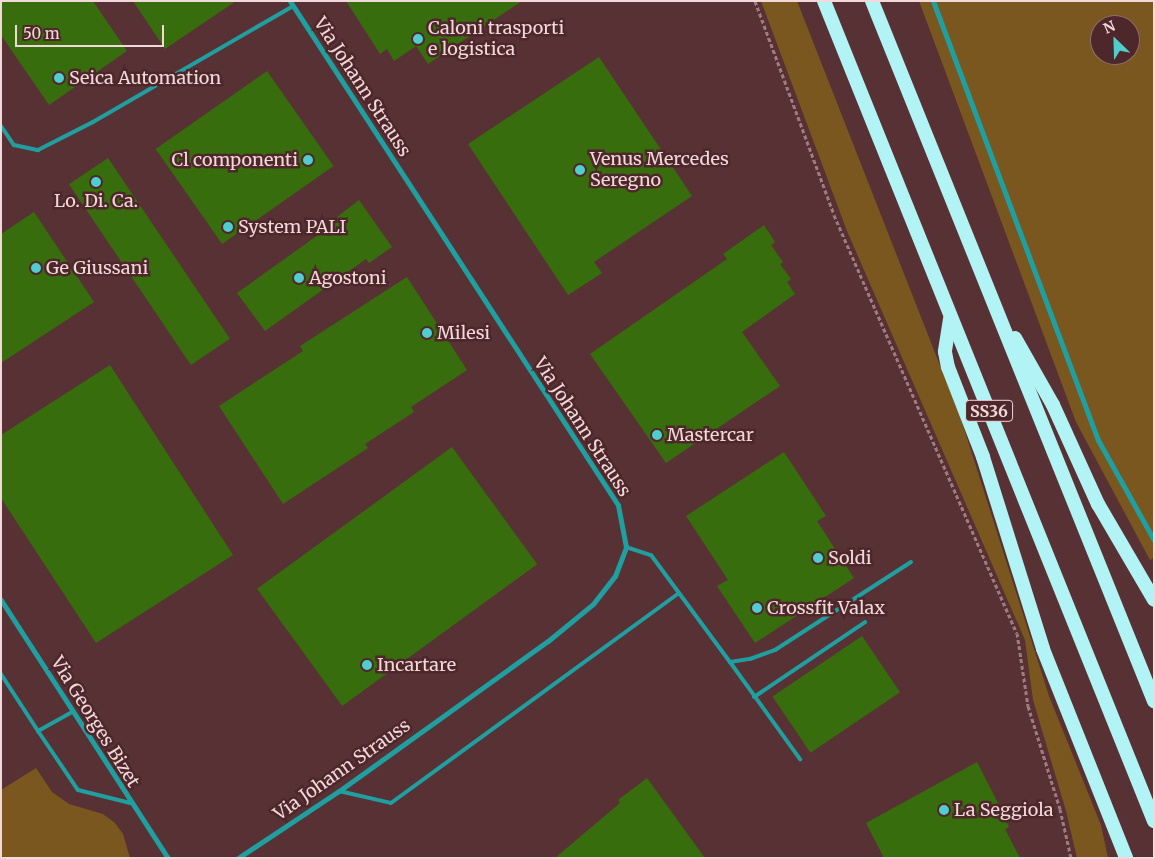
<!DOCTYPE html>
<style>
body{margin:0}
#map{position:relative;width:1155px;height:859px;overflow:hidden;background:#583134;font-family:Merriweather,serif}
div>[style]{position:absolute}
.green>*{inset:0;background:#7a571e}
.building>*{inset:0;background:#386d0d;transform-origin:0 0}
.path>*{height:3px;margin-top:-1.5px;transform-origin:0;background:repeating-linear-gradient(90deg,#9e7c7f 0 4px,transparent 0 6.5px)}
.service>*{height:4px;margin:-2px;padding:0 2px;transform-origin:2px;border-radius:2px;background:#209fa0}
.minor>*{height:5px;margin:-2.5px;padding:0 2.5px;transform-origin:2.5px;border-radius:2.5px;background:#209fa0}
.trunk>*{height:14px;margin:-7px;padding:0 7px;transform-origin:7px;border-radius:7px;background:#b2f4f5}
.dots>*{width:14px;height:14px;translate:-50% -50%;box-sizing:border-box;border:2px solid #4d272a;border-radius:50%}
span{translate:-50% -50%;white-space:nowrap;text-align:center;line-height:1.15;-webkit-text-stroke:5px #4d272a;paint-order:stroke}
.shield-label span{padding:1px 4px;background:#4d272a;border:1px solid;border-radius:4px;-webkit-text-stroke-width:0}
.shield-label{font-size:16px;color:#f2d8d9;font-weight:700}
.poi-label{font-size:18px;color:#f2d8d9}
.left{translate:0 -50%;text-align:left}
.right{translate:-100% -50%;text-align:right}
.street-label{font-size:18px;color:#f2d8d9}
.frame{position:absolute;inset:0;border:2px solid #f2d8d9;pointer-events:none}
.north{position:absolute;left:1090px;top:15px;width:50px;height:50px;box-sizing:border-box;background:#4d272a;border:1px solid #8f6e70;border-radius:50%;rotate:336deg;font-size:14px;font-weight:700;line-height:20px;text-align:center;color:#f2d8d9}
.north::after{content:'';display:block;margin:auto;width:18px;height:22px;background:#52cdcd;clip-path:polygon(50% 0,100% 100%,50% 72%,0 100%)}
.scale{position:absolute;left:15px;top:25px;width:149px;height:22px;box-sizing:border-box;border:2px solid #f2d8d9;border-top:0;padding-left:6px;font-size:15px;line-height:18px;white-space:nowrap;color:#f2d8d9;-webkit-text-stroke:4px #4d272a;paint-order:stroke}
</style>
<div id="map">
<div class="green">
<i style="clip-path:polygon(761px 1px,797px 1px,961px 419px,1049px 696px,1101px 825px,1108px 858px,1077px 858px,1066px 811px,1033px 700px,1025px 640px,847px 231px)"></i>
<i style="clip-path:polygon(evenodd,919px 1px,1154px 1px,1154px 558px,1150px 560px,1076px 422px,919px 1px,1100px 25px,1130px 25px,1130px 55px,1100px 55px,1100px 25px)"></i>
<i style="clip-path:polygon(36px 768px,52px 792px,69px 804px,103px 814px,115px 823px,123px 834px,130px 858px,1px 858px,1px 790px)"></i>
</div>
<div class="building">
<i style="clip-path:polygon(1px 1px,93px 1px,127px 51px,49px 105px,1px 35px)"></i>
<i style="clip-path:polygon(133px 1px,236px 1px,165px 49px)"></i>
<i style="clip-path:polygon(346px 1px,522px 1px,428px 64px,416px 46px,394px 61px,387px 49px,380px 54px)"></i>
<i style="clip-path:polygon(599px 57px,692px 196px,594px 262px,602px 273px,568px 295px,468px 144px)"></i>
<i style="left:267px;top:71px;width:116px;height:136px;rotate:55deg"></i>
<i style="left:108px;top:158px;width:218px;height:47px;rotate:56deg"></i>
<i style="clip-path:polygon(359px 200px,392px 247px,369px 263px,366px 259px,265px 331px,237px 293px,339px 220px,337px 217px)"></i>
<i style="clip-path:polygon(34px 212px,94px 302px,1px 363px,1px 234px)"></i>
<i style="clip-path:polygon(764px 225px,775px 242px,771px 245px,783px 262px,780px 264px,791px 279px,787px 282px,795px 294px,742px 332px,780px 386px,666px 463px,590px 354px,727px 259px,723px 254px)"></i>
<i style="clip-path:polygon(407px 277px,467px 370px,411px 407px,414px 412px,365px 444px,368px 448px,283px 504px,219px 406px,303px 351px,300px 346px)"></i>
<i style="clip-path:polygon(110px 365px,233px 555px,96px 643px,1px 498px,1px 435px)"></i>
<i style="left:452px;top:447px;width:145px;height:241px;rotate:54deg"></i>
<i style="clip-path:polygon(784px 452px,826px 516px,817px 521px,854px 578px,755px 643px,717px 586px,728px 580px,686px 516px)"></i>
<i style="left:862px;top:636px;width:68px;height:108px;rotate:56deg"></i>
<i style="clip-path:polygon(977px 762px,995px 797px,1009px 827px,1005px 829px,1020px 858px,884px 858px,866px 823px)"></i>
<i style="clip-path:polygon(647px 778px,705px 858px,555px 858px,620px 803px,618px 800px)"></i>
</div>
<div class="path">
<i style="left:755px;top:1px;width:228px;rotate:69.7deg"></i>
<i style="left:834px;top:215px;width:456px;rotate:66.4deg"></i>
<i style="left:1017px;top:633px;width:74px;rotate:81.4deg"></i>
<i style="left:1028px;top:706px;width:108px;rotate:72.7deg"></i>
<i style="left:1060px;top:809px;width:50px;rotate:77.3deg"></i>
</div>
<div class="service">
<i style="left:1px;top:126px;width:23px;rotate:56deg"></i>
<i style="left:14px;top:145px;width:25px;rotate:12deg"></i>
<i style="left:38px;top:150px;width:62px;rotate:-27deg"></i>
<i style="left:93px;top:122px;width:231px;rotate:-30.1deg"></i>
<i style="left:626px;top:547px;width:26px;rotate:18deg"></i>
<i style="left:651px;top:555px;width:133px;rotate:53.6deg"></i>
<i style="left:730px;top:662px;width:20px;rotate:-9deg"></i>
<i style="left:750px;top:659px;width:27px;rotate:-20deg"></i>
<i style="left:775px;top:650px;width:162px;rotate:-32.9deg"></i>
<i style="left:730px;top:662px;width:120px;rotate:54.2deg"></i>
<i style="left:1px;top:674px;width:68px;rotate:57deg"></i>
<i style="left:38px;top:731px;width:39px;rotate:-29deg"></i>
<i style="left:754px;top:697px;width:134px;rotate:-34deg"></i>
<i style="left:38px;top:731px;width:71px;rotate:55.9deg"></i>
<i style="left:78px;top:790px;width:54px;rotate:14deg"></i>
<i style="left:339px;top:791px;width:53px;rotate:13deg"></i>
<i style="left:391px;top:803px;width:356px;rotate:-36.1deg"></i>
</div>
<div class="minor">
<i style="left:933px;top:1px;width:469px;rotate:69.4deg"></i>
<i style="left:1098px;top:440px;width:115px;rotate:60.8deg"></i>
<i style="left:1px;top:600px;width:307px;rotate:57.1deg"></i>
<i style="left:238px;top:858px;width:121px;rotate:-33.6deg"></i>
<i style="left:339px;top:791px;width:257px;rotate:-35.7deg"></i>
<i style="left:548px;top:641px;width:58px;rotate:-39.4deg"></i>
<i style="left:593px;top:604px;width:36px;rotate:-52deg"></i>
<i style="left:615px;top:576px;width:31px;rotate:-69deg"></i>
<i style="left:626px;top:547px;width:43px;rotate:-100.8deg"></i>
<i style="left:618px;top:505px;width:601px;rotate:-123.06deg"></i>
</div>
<div class="trunk">
<i style="left:824px;top:1px;width:884px;rotate:68.08deg"></i>
<i style="left:872px;top:1px;width:755px;rotate:68.06deg"></i>
<i style="left:950px;top:319px;width:33px;rotate:99deg"></i>
<i style="left:945px;top:352px;width:15px;rotate:79deg"></i>
<i style="left:948px;top:367px;width:97px;rotate:68.7deg"></i>
<i style="left:983px;top:457px;width:201px;rotate:72.6deg"></i>
<i style="left:1043px;top:649px;width:225px;rotate:68.3deg"></i>
<i style="left:1015px;top:338px;width:77px;rotate:60.4deg"></i>
<i style="left:1053px;top:405px;width:109px;rotate:65.6deg"></i>
<i style="left:1098px;top:504px;width:111px;rotate:59.7deg"></i>
</div>
<div class="dots">
<i style="left:418px;top:39px;background:#52cdcd"></i>
<i style="left:59px;top:78px;background:#52cdcd"></i>
<i style="left:308px;top:160px;background:#52cdcd"></i>
<i style="left:580px;top:170px;background:#52cdcd"></i>
<i style="left:96px;top:182px;background:#52cdcd"></i>
<i style="left:228px;top:227px;background:#52cdcd"></i>
<i style="left:36px;top:268px;background:#52cdcd"></i>
<i style="left:299px;top:278px;background:#52cdcd"></i>
<i style="left:427px;top:333px;background:#52cdcd"></i>
<i style="left:657px;top:435px;background:#52cdcd"></i>
<i style="left:818px;top:558px;background:#52cdcd"></i>
<i style="left:757px;top:608px;background:#52cdcd"></i>
<i style="left:367px;top:665px;background:#52cdcd"></i>
<i style="left:944px;top:810px;background:#52cdcd"></i>
</div>
<div class="shield-label">
<span style="left:989px;top:411px">SS36</span>
</div>
<div class="poi-label">
<span class="left" style="left:428px;top:39px">Caloni trasporti<br>e logistica</span>
<span class="left" style="left:69px;top:78px">Seica Automation</span>
<span class="right" style="left:298px;top:160px">Cl componenti</span>
<span class="left" style="left:590px;top:170px">Venus Mercedes<br>Seregno</span>
<span style="left:96px;top:201px">Lo. Di. Ca.</span>
<span class="left" style="left:238px;top:227px">System PALI</span>
<span class="left" style="left:46px;top:268px">Ge Giussani</span>
<span class="left" style="left:309px;top:278px">Agostoni</span>
<span class="left" style="left:437px;top:333px">Milesi</span>
<span class="left" style="left:667px;top:435px">Mastercar</span>
<span class="left" style="left:828px;top:558px">Soldi</span>
<span class="left" style="left:767px;top:608px">Crossfit Valax</span>
<span class="left" style="left:377px;top:665px">Incartare</span>
<span class="left" style="left:954px;top:810px">La Seggiola</span>
</div>
<div class="street-label">
<span style="left:362px;top:87px;rotate:57deg">Via Johann Strauss</span>
<span style="left:582px;top:427px;rotate:57deg">Via Johann Strauss</span>
<span style="left:95px;top:722px;rotate:58deg">Via Georges Bizet</span>
<span style="left:342px;top:770px;rotate:-35deg">Via Johann Strauss</span>
</div>
<div class="frame"></div>
<div class="north">N</div>
<div class="scale">50 m</div>
</div>
